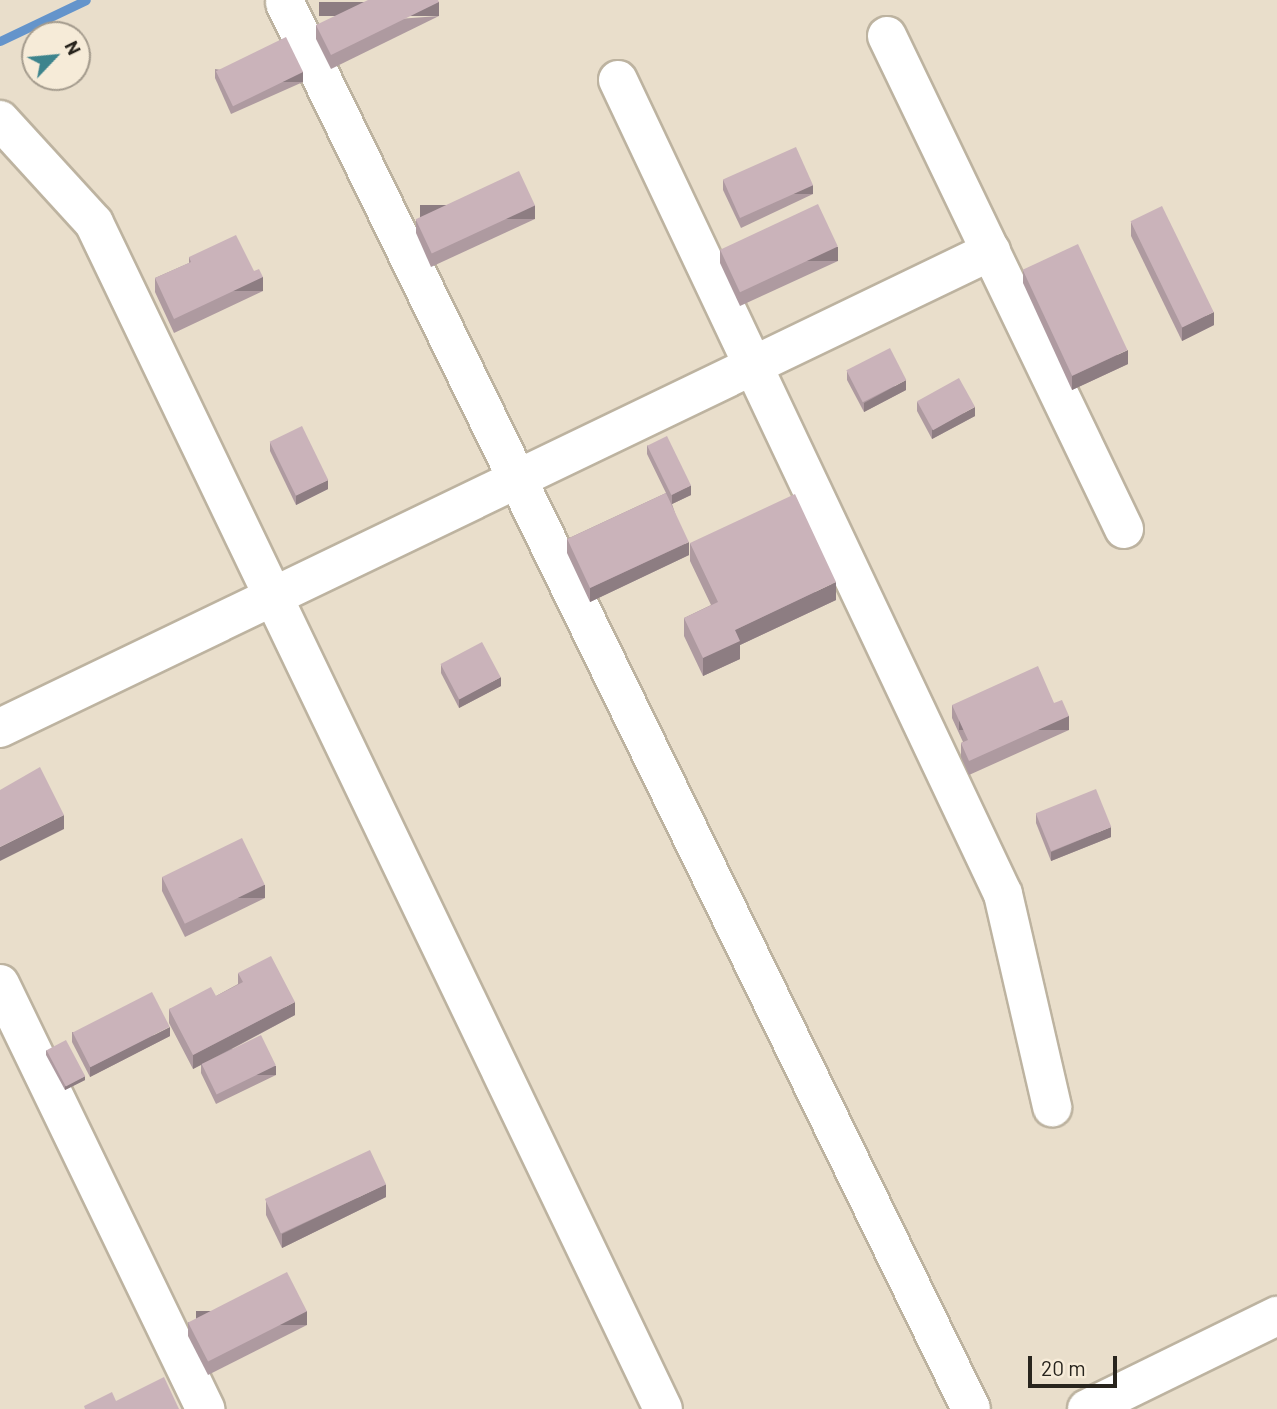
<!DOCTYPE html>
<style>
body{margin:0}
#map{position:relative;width:1277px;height:1409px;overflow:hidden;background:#e9decb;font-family:Barlow,sans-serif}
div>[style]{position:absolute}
.stream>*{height:9px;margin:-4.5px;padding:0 4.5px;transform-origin:4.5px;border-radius:4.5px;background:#6494cb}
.roads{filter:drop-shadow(2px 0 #bdb3a0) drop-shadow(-2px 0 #bdb3a0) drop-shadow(0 2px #bdb3a0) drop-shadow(0 -2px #bdb3a0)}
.minor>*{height:38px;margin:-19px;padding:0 19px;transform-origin:19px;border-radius:19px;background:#fff}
.wall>*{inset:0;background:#ae9aa0}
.shaded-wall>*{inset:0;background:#8d7d82;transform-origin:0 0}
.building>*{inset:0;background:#cab3ba;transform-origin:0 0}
span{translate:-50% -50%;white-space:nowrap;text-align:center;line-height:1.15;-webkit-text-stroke:5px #f6ebd8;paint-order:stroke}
.north{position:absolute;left:21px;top:21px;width:70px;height:70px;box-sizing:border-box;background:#f6ebd8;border:2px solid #a49b8d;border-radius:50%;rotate:64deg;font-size:19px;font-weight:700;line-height:28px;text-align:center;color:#28241d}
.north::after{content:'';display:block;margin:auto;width:24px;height:32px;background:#3d848d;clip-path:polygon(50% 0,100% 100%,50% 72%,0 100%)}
.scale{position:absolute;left:1028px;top:1356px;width:89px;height:32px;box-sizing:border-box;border:4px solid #28241d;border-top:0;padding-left:9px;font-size:21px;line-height:24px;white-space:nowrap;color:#28241d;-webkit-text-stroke:5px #f6ebd8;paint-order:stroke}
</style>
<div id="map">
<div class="stream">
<i style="left:0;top:41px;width:95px;rotate:-25.5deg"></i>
</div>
<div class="roads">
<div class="minor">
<i style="left:285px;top:3px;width:1564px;rotate:63.99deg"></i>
<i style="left:887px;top:36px;width:547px;rotate:64.32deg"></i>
<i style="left:618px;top:80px;width:900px;rotate:64.69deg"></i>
<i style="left:1003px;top:894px;width:219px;rotate:77deg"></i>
<i style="left:0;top:120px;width:139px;rotate:47.6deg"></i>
<i style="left:94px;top:223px;width:1315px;rotate:64.37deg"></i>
<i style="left:0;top:728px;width:1100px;rotate:-25.7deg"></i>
<i style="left:0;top:984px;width:472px;rotate:64.2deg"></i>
<i style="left:1087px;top:1409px;width:212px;rotate:-26.1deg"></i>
</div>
</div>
<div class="wall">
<i style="clip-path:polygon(439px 16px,331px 69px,316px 39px,316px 25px)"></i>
<i style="clip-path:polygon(215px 69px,303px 82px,231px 114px,215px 78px)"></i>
<i style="clip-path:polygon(723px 180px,813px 194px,741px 228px,723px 190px)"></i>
<i style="clip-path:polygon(416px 219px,535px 219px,431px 267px,416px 233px)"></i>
<i style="clip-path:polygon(1131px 222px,1214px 325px,1182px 341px,1131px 236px)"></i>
<i style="clip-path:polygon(720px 250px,838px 261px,740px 306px,720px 263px)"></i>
<i style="clip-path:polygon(189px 257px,254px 271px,263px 291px,174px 333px,155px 292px,155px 278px,189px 263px)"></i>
<i style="clip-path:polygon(1023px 270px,1128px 364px,1072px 390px,1023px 283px)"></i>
<i style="clip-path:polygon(847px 371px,906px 390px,864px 412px,847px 380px)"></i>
<i style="clip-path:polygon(917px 402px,975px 416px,932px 439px,917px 411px)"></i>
<i style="clip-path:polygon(270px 442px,328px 489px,296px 505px,270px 451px)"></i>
<i style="clip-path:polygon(647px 445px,691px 495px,672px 504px,689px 555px,590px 602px,567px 553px,567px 539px,666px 493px,647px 454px)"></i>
<i style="clip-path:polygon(690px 543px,836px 600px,740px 645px,740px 659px,703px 676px,684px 636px,684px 618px,711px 605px,690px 561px)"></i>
<i style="clip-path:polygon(441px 664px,501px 686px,459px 708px,441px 673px)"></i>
<i style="clip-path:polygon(1054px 703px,1069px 730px,969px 775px,961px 757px,961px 743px,963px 742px,952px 718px,952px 705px)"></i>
<i style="clip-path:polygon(1036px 813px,1111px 837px,1051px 861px,1036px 823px)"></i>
<i style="clip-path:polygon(162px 877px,265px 898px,185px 937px,162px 891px)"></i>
<i style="clip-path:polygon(238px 973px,295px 1015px,232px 1049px,276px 1075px,216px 1104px,201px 1073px,201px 1065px,193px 1069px,169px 1023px,169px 1009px,216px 996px,238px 984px)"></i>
<i style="clip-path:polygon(72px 1032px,170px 1036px,90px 1077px,72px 1042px)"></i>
<i style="clip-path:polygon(46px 1050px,85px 1080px,65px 1090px,46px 1055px)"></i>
<i style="clip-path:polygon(386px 1197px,282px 1248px,266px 1215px,266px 1201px)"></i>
<i style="clip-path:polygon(188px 1322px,307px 1325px,208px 1375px,188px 1336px)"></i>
</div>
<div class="shaded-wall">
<i style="left:439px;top:2px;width:14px;height:120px;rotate:90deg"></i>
<i style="left:303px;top:72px;width:10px;height:79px;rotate:90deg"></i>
<i style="left:813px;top:185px;width:9px;height:80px;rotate:90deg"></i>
<i style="left:535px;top:205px;width:14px;height:115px;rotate:90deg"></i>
<i style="left:838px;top:247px;width:14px;height:108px;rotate:90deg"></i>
<i style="left:263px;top:277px;width:14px;height:98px;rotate:90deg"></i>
<i style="clip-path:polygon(1214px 312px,1214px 325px,1182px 341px,1182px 327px)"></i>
<i style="clip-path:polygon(1128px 350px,1128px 364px,1072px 390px,1072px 376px)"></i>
<i style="clip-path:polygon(906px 380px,906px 390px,864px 412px,864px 403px)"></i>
<i style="clip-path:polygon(975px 407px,975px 416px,932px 439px,932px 430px)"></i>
<i style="clip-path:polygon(328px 480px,328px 489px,296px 505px,296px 495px)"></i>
<i style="clip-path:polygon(691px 485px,691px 495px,672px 504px,672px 495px)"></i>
<i style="clip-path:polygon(689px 542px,689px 555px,590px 602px,590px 588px)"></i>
<i style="clip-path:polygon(836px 582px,836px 600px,740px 645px,740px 659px,703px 676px,703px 658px,735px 630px)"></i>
<i style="clip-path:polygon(501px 677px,501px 686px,459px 708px,459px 699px)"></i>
<i style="left:1069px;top:716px;width:14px;height:110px;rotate:90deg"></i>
<i style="clip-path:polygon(64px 815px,64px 829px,0 861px,0 847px)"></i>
<i style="clip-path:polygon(1111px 827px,1111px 837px,1051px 861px,1051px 852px)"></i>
<i style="left:265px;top:885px;width:13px;height:89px;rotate:90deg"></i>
<i style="clip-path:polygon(295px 1002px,295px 1015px,193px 1069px,193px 1055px)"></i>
<i style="clip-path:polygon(170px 1027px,170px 1036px,90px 1077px,90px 1067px)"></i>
<i style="left:276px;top:1066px;width:9px;height:67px;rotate:90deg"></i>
<i style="clip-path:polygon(85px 1076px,85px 1080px,65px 1090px,65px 1086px)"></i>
<i style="clip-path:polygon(386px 1184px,386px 1197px,282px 1248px,282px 1234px)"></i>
<i style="left:307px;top:1311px;width:14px;height:111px;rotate:90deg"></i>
</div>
<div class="building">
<i style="clip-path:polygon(368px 0,438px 0,439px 2px,331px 55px,316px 25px)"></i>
<i style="left:286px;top:37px;width:39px;height:78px;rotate:64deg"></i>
<i style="left:796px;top:147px;width:42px;height:80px;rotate:66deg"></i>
<i style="left:519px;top:171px;width:38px;height:114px;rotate:65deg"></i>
<i style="left:818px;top:204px;width:47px;height:108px;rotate:65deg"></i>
<i style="left:1162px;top:206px;width:118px;height:35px;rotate:64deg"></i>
<i style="clip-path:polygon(236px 235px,254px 271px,259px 269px,263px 277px,174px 319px,155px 278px,191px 262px,189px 257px)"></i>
<i style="left:1078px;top:244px;width:117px;height:61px;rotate:65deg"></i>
<i style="left:890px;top:348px;width:36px;height:49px;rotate:63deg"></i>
<i style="left:959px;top:378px;width:33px;height:48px;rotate:61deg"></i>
<i style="left:302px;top:426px;width:60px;height:36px;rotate:64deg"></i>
<i style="left:667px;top:436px;width:55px;height:22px;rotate:64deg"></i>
<i style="left:666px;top:493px;width:54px;height:109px;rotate:65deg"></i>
<i style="clip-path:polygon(795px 494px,836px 582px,735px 630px,740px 641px,703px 658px,684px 618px,718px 602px,690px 543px)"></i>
<i style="left:482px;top:642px;width:40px;height:47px;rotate:62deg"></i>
<i style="clip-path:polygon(1038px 666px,1054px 703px,1062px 700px,1069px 716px,969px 761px,961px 743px,968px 740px,952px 705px)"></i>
<i style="clip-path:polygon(40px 767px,64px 815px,0 847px,0 790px)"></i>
<i style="left:1096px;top:789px;width:41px;height:65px;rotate:68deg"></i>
<i style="left:242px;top:838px;width:52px;height:89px;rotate:64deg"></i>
<i style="clip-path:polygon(271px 956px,295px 1002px,193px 1055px,169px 1009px,211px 987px,216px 996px,243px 982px,238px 973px)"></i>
<i style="left:152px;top:992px;width:39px;height:89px;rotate:63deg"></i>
<i style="left:261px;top:1035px;width:34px;height:66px;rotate:64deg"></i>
<i style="left:66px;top:1040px;width:41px;height:22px;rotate:62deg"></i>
<i style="left:370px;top:1150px;width:38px;height:116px;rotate:65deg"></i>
<i style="left:287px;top:1272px;width:44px;height:111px;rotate:63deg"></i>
<i style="clip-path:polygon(164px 1377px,179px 1409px,85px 1409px,84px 1406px,112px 1392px,116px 1401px)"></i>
</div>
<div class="north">N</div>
<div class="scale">20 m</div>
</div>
